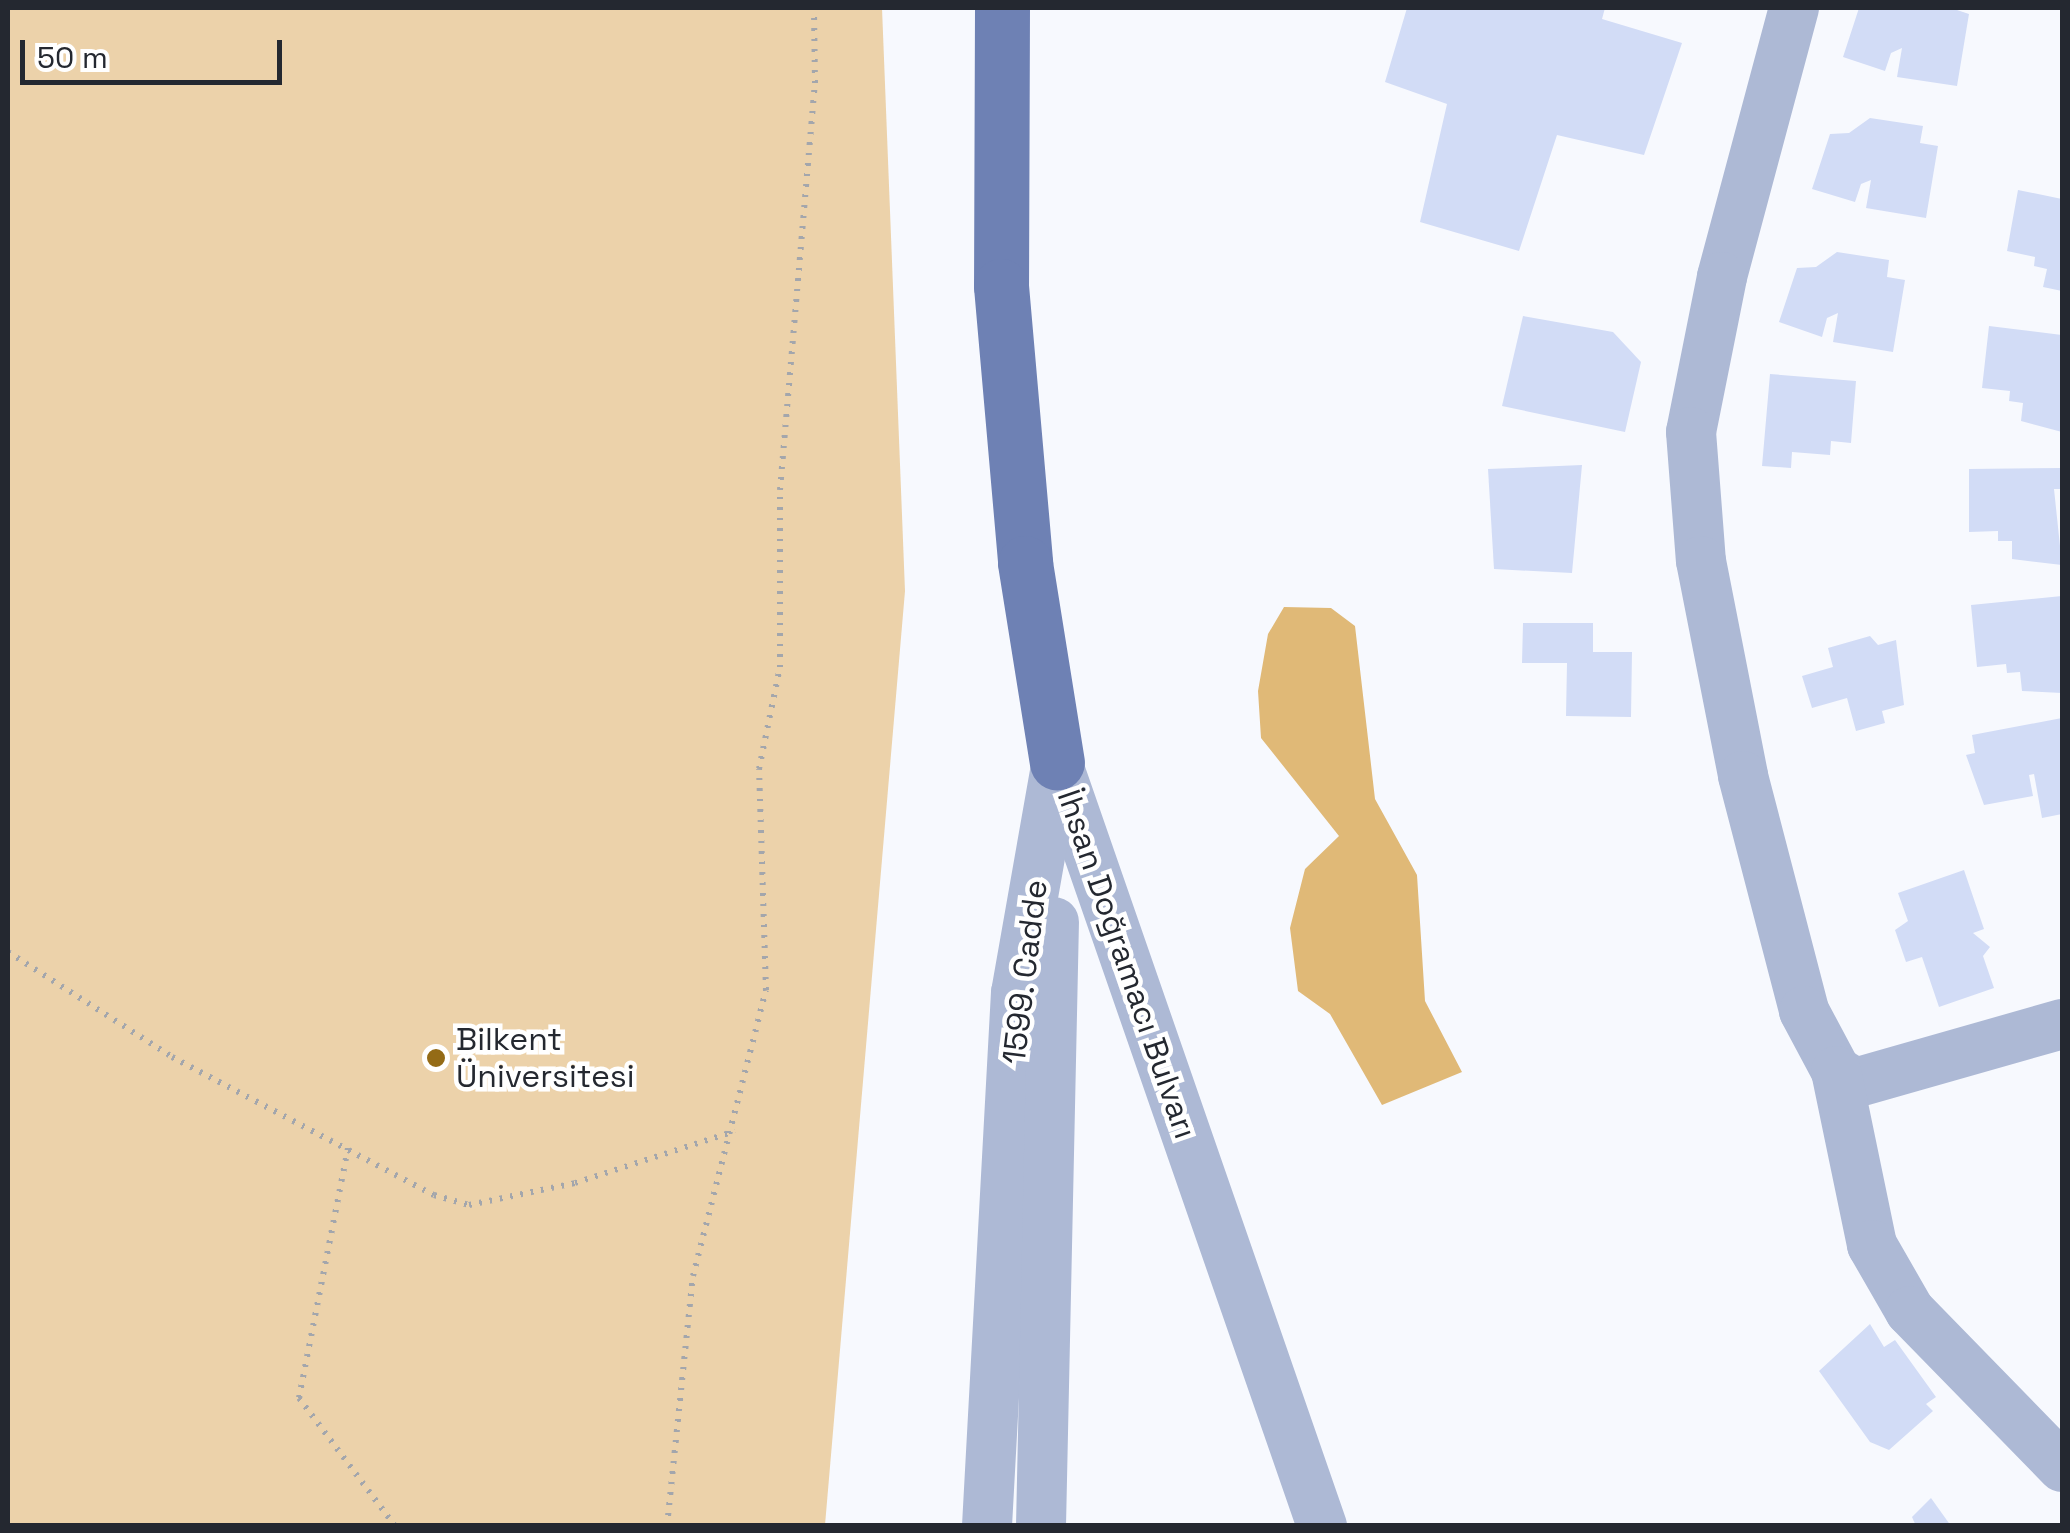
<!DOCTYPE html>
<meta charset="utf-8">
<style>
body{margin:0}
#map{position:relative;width:2070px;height:1533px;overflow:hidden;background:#f7f9fe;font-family:"Space Grotesk",sans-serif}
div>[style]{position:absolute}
.green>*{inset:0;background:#ecd2aa}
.water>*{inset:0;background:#e0b977}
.building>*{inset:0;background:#d2dcf6}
.path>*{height:6px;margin-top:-3px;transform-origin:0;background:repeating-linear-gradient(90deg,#a3a6ac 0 2.5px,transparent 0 10.5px)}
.minor>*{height:50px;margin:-25px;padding:0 25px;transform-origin:25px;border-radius:25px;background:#adb9d5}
.major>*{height:55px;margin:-27.5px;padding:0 27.5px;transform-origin:27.5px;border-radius:27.5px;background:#6e81b4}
.dots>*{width:28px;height:28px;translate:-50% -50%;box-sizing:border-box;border:5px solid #fff;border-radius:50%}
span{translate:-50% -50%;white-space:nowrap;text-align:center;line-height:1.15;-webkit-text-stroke:9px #fff;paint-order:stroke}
.street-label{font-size:32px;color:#242830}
.poi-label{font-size:32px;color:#242830}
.left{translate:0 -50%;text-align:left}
.frame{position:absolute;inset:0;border:10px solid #242830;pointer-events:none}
.scale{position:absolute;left:20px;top:40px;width:262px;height:45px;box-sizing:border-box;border:5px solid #242830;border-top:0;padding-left:12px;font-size:30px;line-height:35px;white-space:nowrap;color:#242830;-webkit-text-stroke:8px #fff;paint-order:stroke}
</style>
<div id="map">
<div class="green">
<i style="clip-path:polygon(8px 8px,882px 8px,905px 591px,825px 1525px,8px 1525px)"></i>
</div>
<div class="water">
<i style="clip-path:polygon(1284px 607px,1331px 608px,1355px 626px,1375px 799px,1417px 875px,1425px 1001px,1462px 1072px,1382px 1105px,1330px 1014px,1298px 991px,1290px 928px,1305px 869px,1339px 836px,1261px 738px,1258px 691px,1268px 634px)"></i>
</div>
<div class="building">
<i style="clip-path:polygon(1407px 8px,1605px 8px,1602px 19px,1682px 43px,1644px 155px,1557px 135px,1519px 251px,1420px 222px,1447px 104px,1385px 82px)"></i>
<i style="clip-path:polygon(1859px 8px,1951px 8px,1969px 14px,1957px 86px,1897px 77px,1902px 48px,1891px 53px,1885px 71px,1843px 57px)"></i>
<i style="clip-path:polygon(1870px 118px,1923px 126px,1920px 143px,1938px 146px,1926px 218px,1866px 208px,1871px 180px,1861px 184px,1855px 202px,1812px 189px,1830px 134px,1849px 133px)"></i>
<i style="clip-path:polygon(2018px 190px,2062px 199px,2062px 291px,2043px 287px,2047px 269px,2034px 266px,2035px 257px,2007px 251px)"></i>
<i style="clip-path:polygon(1837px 252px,1889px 260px,1887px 277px,1905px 280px,1893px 352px,1833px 342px,1838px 313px,1827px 318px,1822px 337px,1779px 322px,1797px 268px,1816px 267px)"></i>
<i style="clip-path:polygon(1523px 316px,1613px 332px,1641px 362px,1625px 432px,1502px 406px)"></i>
<i style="clip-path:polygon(1989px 326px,2062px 335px,2062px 432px,2021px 421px,2023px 403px,2009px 401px,2010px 391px,1982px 388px)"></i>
<i style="clip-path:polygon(1770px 374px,1856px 381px,1851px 443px,1831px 441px,1830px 455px,1792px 452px,1791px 468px,1762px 466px)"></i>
<i style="clip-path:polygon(1582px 465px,1572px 573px,1494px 569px,1488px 469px)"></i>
<i style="clip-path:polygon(2062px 468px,2062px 489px,2054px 489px,2062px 565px,2012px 559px,2012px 541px,1998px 541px,1998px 531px,1969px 532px,1969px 469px)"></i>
<i style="clip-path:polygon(2062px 596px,2062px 693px,2022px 691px,2020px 672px,2007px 673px,2006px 664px,1977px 667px,1971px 605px)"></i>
<i style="clip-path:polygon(1523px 623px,1593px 623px,1593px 652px,1632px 652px,1631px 717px,1566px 716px,1567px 663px,1522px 663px)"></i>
<i style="clip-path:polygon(1870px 636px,1878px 645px,1896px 640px,1904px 705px,1882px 711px,1885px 723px,1856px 731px,1847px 698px,1812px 708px,1802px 676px,1833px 667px,1828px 648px)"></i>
<i style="clip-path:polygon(2062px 718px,2062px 814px,2042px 818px,2034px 774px,2029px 775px,2033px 796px,1984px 805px,1966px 755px,1975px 753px,1972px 735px)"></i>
<i style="clip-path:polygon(1964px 870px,1984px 929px,1973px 933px,1990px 947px,1983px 956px,1994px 988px,1939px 1007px,1922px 957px,1906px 962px,1895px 930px,1908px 921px,1898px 893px)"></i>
<i style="clip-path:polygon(1870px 1324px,1884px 1347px,1895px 1340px,1936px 1397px,1926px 1404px,1933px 1411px,1889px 1450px,1870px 1442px,1819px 1371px)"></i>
<i style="clip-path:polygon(1931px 1498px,1951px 1526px,1916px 1526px,1912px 1517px)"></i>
</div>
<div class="path">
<i style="left:8px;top:952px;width:195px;rotate:32.6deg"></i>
<i style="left:172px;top:1057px;width:296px;rotate:27.8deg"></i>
<i style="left:434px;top:1195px;width:36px;rotate:16deg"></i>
<i style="left:469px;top:1205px;width:108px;rotate:-11.7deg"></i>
<i style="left:575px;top:1183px;width:168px;rotate:-18deg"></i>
<i style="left:348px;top:1148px;width:255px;rotate:101.1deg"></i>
<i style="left:299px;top:1398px;width:160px;rotate:53.1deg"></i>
<i style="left:667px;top:1526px;width:251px;rotate:-84.1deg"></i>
<i style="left:693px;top:1276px;width:295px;rotate:-75.7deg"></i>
<i style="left:766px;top:990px;width:221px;rotate:-91.8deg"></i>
<i style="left:759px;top:769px;width:104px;rotate:-78.4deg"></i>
<i style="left:780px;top:667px;width:177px;rotate:-90deg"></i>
<i style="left:780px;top:490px;width:409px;rotate:-85.1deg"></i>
<i style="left:815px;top:83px;width:75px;rotate:-90.8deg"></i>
</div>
<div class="minor">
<i style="left:1794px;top:8px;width:278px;rotate:105deg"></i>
<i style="left:1722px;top:277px;width:158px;rotate:101.3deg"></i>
<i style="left:1691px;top:432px;width:129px;rotate:85.6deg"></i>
<i style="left:1701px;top:561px;width:219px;rotate:78.9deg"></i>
<i style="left:1743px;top:776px;width:243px;rotate:75.4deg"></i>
<i style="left:1804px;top:1011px;width:68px;rotate:61.9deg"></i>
<i style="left:1836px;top:1071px;width:22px;rotate:32deg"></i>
<i style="left:1855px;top:1083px;width:215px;rotate:-15.9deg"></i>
<i style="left:1057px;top:762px;width:809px;rotate:70.87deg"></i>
<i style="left:1836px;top:1071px;width:178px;rotate:78.3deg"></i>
<i style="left:1872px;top:1245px;width:76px;rotate:60.1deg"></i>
<i style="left:1910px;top:1311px;width:218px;rotate:45.7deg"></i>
<i style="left:987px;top:1526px;width:534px;rotate:-86.89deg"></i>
<i style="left:1016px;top:993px;width:230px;rotate:-80deg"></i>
<i style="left:1041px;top:1526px;width:604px;rotate:-88.77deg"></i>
</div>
<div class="major">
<i style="left:1002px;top:8px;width:278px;rotate:90.2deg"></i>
<i style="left:1001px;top:286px;width:278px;rotate:85deg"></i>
<i style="left:1025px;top:563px;width:202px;rotate:80.9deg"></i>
</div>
<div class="dots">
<i style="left:436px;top:1058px;background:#946b16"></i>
</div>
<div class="street-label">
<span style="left:1127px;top:964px;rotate:71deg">İhsan Doğramacı Bulvarı</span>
<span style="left:1025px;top:972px;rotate:-83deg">1599. Cadde</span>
</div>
<div class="poi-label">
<span class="left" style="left:456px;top:1058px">Bilkent<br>Üniversitesi</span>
</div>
<div class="frame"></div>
<div class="scale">50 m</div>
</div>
